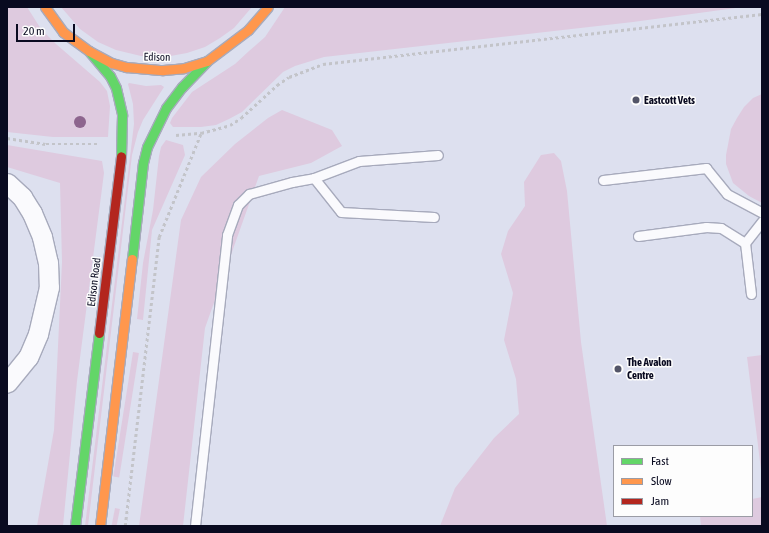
<!DOCTYPE html>
<style>
body{margin:0}
#map{position:relative;width:769px;height:533px;overflow:hidden;background:#dde0ef;font-family:"Asap Condensed",sans-serif}
div>[style]{position:absolute}
.green>*{inset:0;background:#decadf;transform-origin:0 0}
.path>*{height:2.5px;margin-top:-1.25px;transform-origin:0;background:repeating-linear-gradient(90deg,#c3c4c9 0 3px,transparent 0 6px)}
.roads{filter:drop-shadow(1px 0 #a7aabc) drop-shadow(-1px 0 #a7aabc) drop-shadow(0 1px #a7aabc) drop-shadow(0 -1px #a7aabc)}
.lane>*{height:9px;margin:-4.5px;padding:0 4.5px;transform-origin:4.5px;border-radius:4.5px;background:#fafafd}
.street>*{height:19px;margin:-9.5px;padding:0 9.5px;transform-origin:9.5px;border-radius:9.5px;background:#fafafd}
.fast>*{height:9px;margin:-4.5px;padding:0 4.5px;transform-origin:4.5px;border-radius:4.5px;background:#63d668}
.slow>*{height:9px;margin:-4.5px;padding:0 4.5px;transform-origin:4.5px;border-radius:4.5px;background:#ff974d}
.jam>*{height:9px;margin:-4.5px;padding:0 4.5px;transform-origin:4.5px;border-radius:4.5px;background:#b3261e}
.trees>*{width:12px;height:12px;margin:-6px;border-radius:50%;background:#8d658e}
.dots>*{width:11px;height:11px;translate:-50% -50%;box-sizing:border-box;border:2px solid #fdfdfd;border-radius:50%}
span{translate:-50% -50%;white-space:nowrap;text-align:center;line-height:1.15;-webkit-text-stroke:3px #fdfdfd;paint-order:stroke}
.street-label{font-size:11px;color:#090a20}
.poi-label{font-size:11px;color:#090a20;font-weight:700}
.left{translate:0 -50%;text-align:left}
.frame{position:absolute;inset:0;border:8px solid #090a20;pointer-events:none}
.legend{position:absolute;left:613px;top:445px;width:140px;height:72px;box-sizing:border-box;background:#fdfdfd;border:1px solid #9b9ca5;margin:0;padding:5px 7px;list-style:none;font-size:12px;color:#090a20}
.legend li{display:flex;align-items:center;gap:8px;height:20px}
.legend b{width:20px;border:1px solid #9b9ca5}
.scale{position:absolute;left:16px;top:24px;width:59px;height:18px;box-sizing:border-box;border:2px solid #090a20;border-top:0;padding-left:5px;font-size:12px;line-height:14px;white-space:nowrap;color:#090a20;-webkit-text-stroke:3px #fdfdfd;paint-order:stroke}
</style>
<div id="map">
<div class="green">
<i style="clip-path:polygon(7px 7px,27px 7px,41px 29px,56px 44px,100px 82px,107px 91px,110px 106px,108px 137px,53px 137px,7px 132px)"></i>
<i style="clip-path:polygon(61px 7px,252px 7px,234px 28px,220px 38px,205px 47px,187px 53px,165px 57px,141px 56px,116px 50px,98px 42px,80px 29px)"></i>
<i style="clip-path:polygon(285px 7px,743px 7px,633px 22px,324px 57px,295px 66px,283px 72px,242px 112px,229px 119px,216px 125px,201px 127px,173px 127px,170px 123px,172px 118px,192px 92px,235px 64px,249px 51px,265px 37px)"></i>
<i style="clip-path:polygon(129px 83px,146px 86px,161px 85px,164px 87px,143px 120px,138px 132px,132px 155px,88px 526px,85px 526px,134px 124px,133px 104px,128px 84px)"></i>
<i style="clip-path:polygon(762px 94px,762px 203px,749px 196px,733px 183px,726px 164px,726px 155px,731px 129px,737px 118px,744px 107px,753px 98px)"></i>
<i style="clip-path:polygon(282px 110px,332px 130px,342px 146px,311px 163px,259px 176px,205px 328px,183px 526px,139px 526px,181px 220px,201px 177px,235px 144px,268px 118px)"></i>
<i style="clip-path:polygon(166px 140px,183px 145px,185px 155px,152px 230px,143px 320px,137px 319px,143px 263px,153px 210px,159px 156px,161px 147px)"></i>
<i style="clip-path:polygon(7px 145px,102px 161px,104px 173px,77px 381px,63px 526px,37px 526px,54px 430px,62px 262px,60px 183px,7px 167px)"></i>
<i style="clip-path:polygon(554px 153px,561px 161px,567px 191px,581px 342px,607px 526px,440px 526px,455px 488px,494px 438px,519px 414px,516px 379px,504px 340px,513px 293px,501px 254px,508px 231px,525px 206px,524px 182px,541px 155px)"></i>
<i style="left:133px;top:352px;width:6px;height:126px;rotate:9deg"></i>
<i style="clip-path:polygon(762px 355px,762px 478px,747px 357px)"></i>
<i style="clip-path:polygon(762px 497px,762px 526px,701px 526px,700px 516px,752px 516px,752px 499px)"></i>
<i style="left:115px;top:508px;width:5px;height:18px;rotate:11deg"></i>
</div>
<div class="path">
<i style="left:176px;top:135px;width:25px;rotate:-5deg"></i>
<i style="left:201px;top:133px;width:30px;rotate:-15deg"></i>
<i style="left:230px;top:125px;width:13px;rotate:-32deg"></i>
<i style="left:241px;top:118px;width:49px;rotate:-42.5deg"></i>
<i style="left:277px;top:85px;width:14px;rotate:-34deg"></i>
<i style="left:289px;top:77px;width:36px;rotate:-21deg"></i>
<i style="left:323px;top:64px;width:442px;rotate:-6.5deg"></i>
<i style="left:7px;top:138px;width:39px;rotate:9deg"></i>
<i style="left:46px;top:144px;width:52px"></i>
<i style="left:125px;top:526px;width:291px;rotate:-83.3deg"></i>
<i style="left:159px;top:237px;width:112px;rotate:-68deg"></i>
</div>
<div class="roads">
<div class="lane">
<i style="left:314px;top:178px;width:43px;rotate:51.5deg"></i>
<i style="left:341px;top:212px;width:93px;rotate:3.1deg"></i>
<i style="left:603px;top:180px;width:104px;rotate:-6.6deg"></i>
<i style="left:706px;top:168px;width:33px;rotate:51deg"></i>
<i style="left:727px;top:194px;width:40px;rotate:28deg"></i>
<i style="left:638px;top:236px;width:69px;rotate:-7.5deg"></i>
<i style="left:706px;top:227px;width:15px;rotate:4deg"></i>
<i style="left:721px;top:228px;width:28px;rotate:32deg"></i>
<i style="left:751px;top:294px;width:51px;rotate:-96.7deg"></i>
<i style="left:745px;top:243px;width:28px;rotate:-52deg"></i>
<i style="left:195px;top:526px;width:293px;rotate:-83.7deg"></i>
<i style="left:227px;top:235px;width:32px;rotate:-70deg"></i>
<i style="left:238px;top:205px;width:16px;rotate:-45deg"></i>
<i style="left:249px;top:194px;width:45px;rotate:-15.6deg"></i>
<i style="left:292px;top:182px;width:22px;rotate:-10deg"></i>
<i style="left:314px;top:178px;width:48px;rotate:-20.7deg"></i>
<i style="left:359px;top:161px;width:79px;rotate:-4.3deg"></i>
</div>
<div class="street">
<i style="left:7px;top:183px;width:21px;rotate:43deg"></i>
<i style="left:22px;top:197px;width:19px;rotate:58deg"></i>
<i style="left:32px;top:213px;width:26px;rotate:67deg"></i>
<i style="left:42px;top:237px;width:26px;rotate:77deg"></i>
<i style="left:48px;top:262px;width:25px;rotate:88deg"></i>
<i style="left:49px;top:287px;width:48px;rotate:103.2deg"></i>
<i style="left:38px;top:334px;width:25px;rotate:113deg"></i>
<i style="left:28px;top:357px;width:33px;rotate:129deg"></i>
</div>
<div class="fast">
<i style="left:89px;top:51px;width:33px;rotate:50deg"></i>
<i style="left:110px;top:76px;width:13px;rotate:63deg"></i>
<i style="left:116px;top:88px;width:28px;rotate:77deg"></i>
<i style="left:122px;top:115px;width:41px;rotate:91.4deg"></i>
<i style="left:132px;top:259px;width:97px;rotate:-83.5deg"></i>
<i style="left:143px;top:163px;width:16px;rotate:-76deg"></i>
<i style="left:147px;top:147px;width:43px;rotate:-64deg"></i>
<i style="left:166px;top:108px;width:26px;rotate:-53deg"></i>
<i style="left:182px;top:87px;width:36px;rotate:-46deg"></i>
<i style="left:75px;top:526px;width:194px;rotate:-82.9deg"></i>
</div>
<div class="slow">
<i style="left:45px;top:7px;width:31px;rotate:54deg"></i>
<i style="left:63px;top:32px;width:32px;rotate:36deg"></i>
<i style="left:89px;top:51px;width:26px;rotate:28deg"></i>
<i style="left:112px;top:63px;width:15px;rotate:16deg"></i>
<i style="left:126px;top:67px;width:37px;rotate:5deg"></i>
<i style="left:163px;top:70px;width:21px;rotate:-5deg"></i>
<i style="left:184px;top:68px;width:24px;rotate:-17deg"></i>
<i style="left:207px;top:61px;width:51px;rotate:-37.1deg"></i>
<i style="left:248px;top:30px;width:30px;rotate:-49deg"></i>
<i style="left:100px;top:526px;width:269px;rotate:-83.2deg"></i>
</div>
<div class="jam">
<i style="left:99px;top:333px;width:178px;rotate:-82.9deg"></i>
</div>
</div>
<div class="trees">
<i style="left:80px;top:122px"></i>
</div>
<div class="dots">
<i style="left:636px;top:100px;background:#535568"></i>
<i style="left:618px;top:369px;background:#535568"></i>
</div>
<div class="street-label">
<span style="left:157px;top:57px;rotate:1deg">Edison</span>
<span style="left:94px;top:282px;rotate:-83deg">Edison Road</span>
</div>
<div class="poi-label">
<span class="left" style="left:644px;top:100px">Eastcott Vets</span>
<span class="left" style="left:627px;top:369px">The Avalon<br>Centre</span>
</div>
<div class="frame"></div>
<ul class="legend">
<li><b style="height:5px;background:#63d668"></b>Fast</li>
<li><b style="height:5px;background:#ff974d"></b>Slow</li>
<li><b style="height:5px;background:#b3261e"></b>Jam</li>
</ul>
<div class="scale">20 m</div>
</div>
